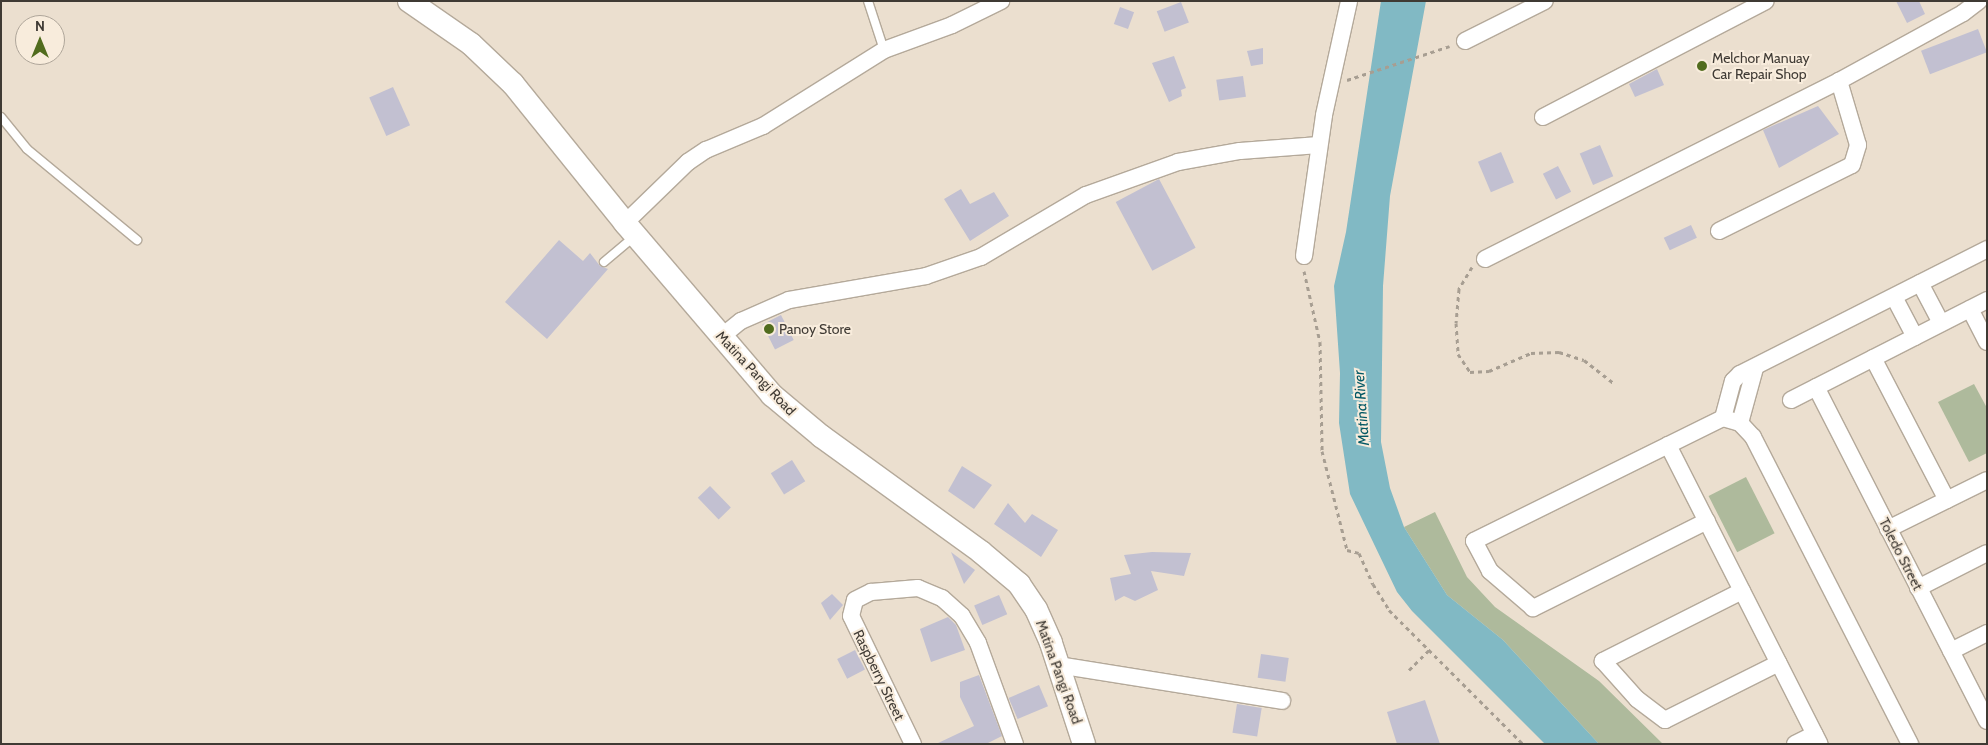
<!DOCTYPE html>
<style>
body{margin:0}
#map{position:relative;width:1988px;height:745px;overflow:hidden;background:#ebdfcf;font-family:Cabin,sans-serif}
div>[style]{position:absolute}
.green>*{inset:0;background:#aeba9c;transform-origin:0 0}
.water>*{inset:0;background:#81b9c4}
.building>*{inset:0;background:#c2c0d1;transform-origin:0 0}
.path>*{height:3px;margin-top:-1.5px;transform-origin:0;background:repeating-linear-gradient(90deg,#a79e92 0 4px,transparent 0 8px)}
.roads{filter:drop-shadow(1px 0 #b4a99a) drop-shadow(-1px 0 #b4a99a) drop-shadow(0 1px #b4a99a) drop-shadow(0 -1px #b4a99a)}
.lane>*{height:8px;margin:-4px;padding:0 4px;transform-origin:4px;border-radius:4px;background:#fff}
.street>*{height:16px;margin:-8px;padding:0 8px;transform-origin:8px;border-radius:8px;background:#fff}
.secondary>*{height:22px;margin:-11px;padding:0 11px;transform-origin:11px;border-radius:11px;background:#fff}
.dots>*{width:14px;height:14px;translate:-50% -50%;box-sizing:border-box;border:2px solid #f8ecdc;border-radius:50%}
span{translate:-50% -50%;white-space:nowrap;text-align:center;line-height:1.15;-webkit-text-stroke:4px #f8ecdc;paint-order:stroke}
.poi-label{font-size:14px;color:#3f3a34}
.left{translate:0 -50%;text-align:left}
.street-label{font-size:14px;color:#3f3a34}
.water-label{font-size:15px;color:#035864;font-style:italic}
.frame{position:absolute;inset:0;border:2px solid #3f3a34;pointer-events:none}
.north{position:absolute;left:15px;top:15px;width:50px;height:50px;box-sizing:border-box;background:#f8ecdc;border:1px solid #aea599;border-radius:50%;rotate:0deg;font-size:14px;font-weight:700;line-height:20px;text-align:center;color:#3f3a34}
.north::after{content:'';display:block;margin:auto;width:18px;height:22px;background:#516c1e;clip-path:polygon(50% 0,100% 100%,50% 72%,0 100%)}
</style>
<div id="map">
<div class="green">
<i style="clip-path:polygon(1974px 384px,1987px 408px,1987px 453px,1969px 462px,1938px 402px)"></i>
<i style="left:1746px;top:477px;width:63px;height:42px;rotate:63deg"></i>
<i style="clip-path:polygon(1435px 512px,1467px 577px,1495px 607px,1599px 681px,1663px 744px,1599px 744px,1503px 640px,1447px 595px,1404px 527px)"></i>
</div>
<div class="water">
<i style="clip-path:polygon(1381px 1px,1426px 1px,1390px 196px,1383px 286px,1381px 442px,1390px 488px,1404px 527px,1447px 595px,1503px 640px,1599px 744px,1545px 744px,1412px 611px,1397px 592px,1350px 494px,1339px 423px,1340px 373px,1334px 286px,1346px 232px)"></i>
</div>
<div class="building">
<i style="clip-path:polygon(1896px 1px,1919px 1px,1925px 14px,1907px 23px)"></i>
<i style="left:1181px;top:2px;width:22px;height:26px;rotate:69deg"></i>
<i style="left:1120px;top:7px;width:15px;height:18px;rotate:20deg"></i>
<i style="left:1978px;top:29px;width:25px;height:61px;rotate:69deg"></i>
<i style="clip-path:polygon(1263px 48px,1263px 64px,1251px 66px,1247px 51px)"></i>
<i style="clip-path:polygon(1174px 56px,1186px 88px,1181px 90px,1182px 96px,1169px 102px,1152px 63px)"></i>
<i style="clip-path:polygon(1657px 69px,1664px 85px,1635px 97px,1629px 84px)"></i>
<i style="left:1243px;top:76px;width:21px;height:27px;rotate:82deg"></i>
<i style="left:393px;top:87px;width:42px;height:26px;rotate:66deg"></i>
<i style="clip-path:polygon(1818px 106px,1839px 134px,1779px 168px,1763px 130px)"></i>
<i style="left:1600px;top:145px;width:34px;height:22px;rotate:67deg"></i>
<i style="left:1501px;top:152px;width:33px;height:25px;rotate:67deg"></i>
<i style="left:1558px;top:166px;width:29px;height:17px;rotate:63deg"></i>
<i style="left:1159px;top:179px;width:78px;height:49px;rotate:62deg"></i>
<i style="clip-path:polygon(961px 189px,970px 204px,994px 192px,1009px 216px,970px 241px,944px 199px)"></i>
<i style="left:1691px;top:225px;width:14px;height:30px;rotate:65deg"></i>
<i style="clip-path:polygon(559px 240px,583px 261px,590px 253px,600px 266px,608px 269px,547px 339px,505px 302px)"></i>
<i style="left:781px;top:315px;width:28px;height:21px;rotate:63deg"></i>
<i style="left:792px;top:460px;width:25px;height:25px;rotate:58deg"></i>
<i style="clip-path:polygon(962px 466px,992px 485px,974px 509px,948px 491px)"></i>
<i style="left:710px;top:486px;width:30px;height:17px;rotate:46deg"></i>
<i style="clip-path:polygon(1008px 503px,1025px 523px,1032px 514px,1058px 530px,1041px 557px,994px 524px)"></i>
<i style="clip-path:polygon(951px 552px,975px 570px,964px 584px)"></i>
<i style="clip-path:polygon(1152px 552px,1191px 553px,1184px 576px,1151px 571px,1158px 590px,1135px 601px,1124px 596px,1115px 601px,1110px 578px,1131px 574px,1124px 555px)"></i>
<i style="clip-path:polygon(832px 594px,843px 605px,830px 620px,821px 603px)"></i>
<i style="left:999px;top:595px;width:21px;height:27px;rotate:67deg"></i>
<i style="clip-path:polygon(948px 617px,956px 625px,965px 650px,931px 662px,920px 629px)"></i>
<i style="left:855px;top:650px;width:22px;height:20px;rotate:63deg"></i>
<i style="left:1261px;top:654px;width:28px;height:24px;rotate:8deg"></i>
<i style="clip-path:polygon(979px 675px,1002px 736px,986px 744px,936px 744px,974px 726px,960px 697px,960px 682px)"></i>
<i style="left:1039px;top:685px;width:23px;height:33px;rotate:67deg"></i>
<i style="clip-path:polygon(1425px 700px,1440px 744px,1397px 744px,1387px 712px)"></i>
<i style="left:1237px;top:704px;width:25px;height:29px;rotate:9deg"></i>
</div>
<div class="path">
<i style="left:1347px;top:80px;width:108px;rotate:-18.3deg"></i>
<i style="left:1472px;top:267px;width:26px;rotate:121deg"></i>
<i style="left:1459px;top:289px;width:34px;rotate:95deg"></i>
<i style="left:1456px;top:323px;width:31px;rotate:86deg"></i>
<i style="left:1458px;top:354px;width:22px;rotate:56deg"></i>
<i style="left:1470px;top:372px;width:19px;rotate:-3deg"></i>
<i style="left:1489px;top:371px;width:46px;rotate:-23.2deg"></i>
<i style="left:1531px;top:353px;width:28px;rotate:-2deg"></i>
<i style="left:1559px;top:352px;width:26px;rotate:18deg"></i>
<i style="left:1584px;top:360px;width:37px;rotate:38deg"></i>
<i style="left:1304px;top:271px;width:73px;rotate:77.3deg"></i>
<i style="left:1320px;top:342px;width:109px;rotate:88.9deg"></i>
<i style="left:1322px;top:451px;width:102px;rotate:75.8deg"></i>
<i style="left:1347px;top:550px;width:12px;rotate:14deg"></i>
<i style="left:1359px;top:553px;width:34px;rotate:66deg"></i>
<i style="left:1373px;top:584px;width:31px;rotate:58deg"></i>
<i style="left:1389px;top:610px;width:190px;rotate:45deg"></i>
<i style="left:1409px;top:670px;width:28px;rotate:-45deg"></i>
</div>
<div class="roads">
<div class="lane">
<i style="left:868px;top:1px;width:52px;rotate:71.9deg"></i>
<i style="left:1px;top:117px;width:41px;rotate:50.9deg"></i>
<i style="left:27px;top:149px;width:143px;rotate:39.6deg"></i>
<i style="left:604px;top:262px;width:40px;rotate:-40deg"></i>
</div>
<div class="street">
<i style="left:1465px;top:41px;width:89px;rotate:-26.6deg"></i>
<i style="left:1543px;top:117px;width:251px;rotate:-27.5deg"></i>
<i style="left:625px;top:223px;width:88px;rotate:-44.1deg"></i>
<i style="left:688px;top:162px;width:22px;rotate:-34deg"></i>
<i style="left:706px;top:150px;width:62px;rotate:-22.8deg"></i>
<i style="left:763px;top:126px;width:143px;rotate:-32.1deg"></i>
<i style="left:884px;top:50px;width:72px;rotate:-20.2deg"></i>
<i style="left:952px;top:25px;width:55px;rotate:-26.1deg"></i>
<i style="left:1719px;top:231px;width:148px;rotate:-26.4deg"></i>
<i style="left:1852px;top:165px;width:21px;rotate:-73deg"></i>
<i style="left:1858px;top:145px;width:67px;rotate:-106.5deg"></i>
<i style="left:1304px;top:256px;width:142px;rotate:-81.9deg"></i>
<i style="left:1324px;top:115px;width:117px;rotate:-77.6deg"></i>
<i style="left:1485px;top:259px;width:396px;rotate:-26.7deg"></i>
<i style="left:1839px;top:81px;width:141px;rotate:-28.7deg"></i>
<i style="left:1963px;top:13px;width:20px;rotate:-37deg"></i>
<i style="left:1920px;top:283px;width:45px;rotate:62.3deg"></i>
<i style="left:1894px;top:297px;width:45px;rotate:62.3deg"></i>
<i style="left:1970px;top:309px;width:37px;rotate:63deg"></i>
<i style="left:721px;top:337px;width:26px;rotate:-39deg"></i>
<i style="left:741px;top:321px;width:52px;rotate:-23.6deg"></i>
<i style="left:789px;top:300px;width:139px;rotate:-9.9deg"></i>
<i style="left:926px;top:276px;width:58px;rotate:-19.1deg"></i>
<i style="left:981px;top:257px;width:122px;rotate:-30.6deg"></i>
<i style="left:1086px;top:195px;width:98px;rotate:-19.7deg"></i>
<i style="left:1178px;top:162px;width:63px;rotate:-10.1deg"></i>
<i style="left:1240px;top:151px;width:79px;rotate:-4.3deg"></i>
<i style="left:1873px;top:358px;width:160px;rotate:62.5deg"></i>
<i style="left:1816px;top:387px;width:375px;rotate:62.9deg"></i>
<i style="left:1791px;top:400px;width:220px;rotate:-27deg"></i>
<i style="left:1723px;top:418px;width:38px;rotate:-75deg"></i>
<i style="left:1733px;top:381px;width:10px;rotate:-45deg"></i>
<i style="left:1740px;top:374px;width:277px;rotate:-26.8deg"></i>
<i style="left:1740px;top:423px;width:57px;rotate:-74.7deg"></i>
<i style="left:1668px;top:445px;width:335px;rotate:63.1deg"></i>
<i style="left:1707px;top:521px;width:195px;rotate:153.4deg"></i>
<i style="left:1533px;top:608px;width:57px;rotate:-139.3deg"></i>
<i style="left:1490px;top:571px;width:34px;rotate:-118deg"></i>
<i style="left:1474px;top:541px;width:278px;rotate:-26.3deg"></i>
<i style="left:1723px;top:418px;width:18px;rotate:16deg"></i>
<i style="left:1740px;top:423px;width:19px;rotate:47deg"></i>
<i style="left:1753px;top:437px;width:345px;rotate:62.9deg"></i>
<i style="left:1888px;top:529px;width:110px;rotate:-26.3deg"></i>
<i style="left:1918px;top:588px;width:77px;rotate:-26.9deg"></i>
<i style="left:1742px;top:591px;width:156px;rotate:153.3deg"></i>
<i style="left:1603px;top:661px;width:51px;rotate:48.2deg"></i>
<i style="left:1637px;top:699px;width:35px;rotate:37deg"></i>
<i style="left:1665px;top:720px;width:127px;rotate:-26.6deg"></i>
<i style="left:1951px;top:651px;width:40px;rotate:-26.6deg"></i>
<i style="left:1058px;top:665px;width:227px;rotate:9.1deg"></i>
<i style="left:913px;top:744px;width:142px;rotate:-115.8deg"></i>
<i style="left:851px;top:616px;width:16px;rotate:-76deg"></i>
<i style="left:855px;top:600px;width:18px;rotate:-27deg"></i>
<i style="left:871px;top:592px;width:47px;rotate:-4.9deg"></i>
<i style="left:918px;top:588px;width:26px;rotate:23deg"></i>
<i style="left:942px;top:598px;width:27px;rotate:42deg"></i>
<i style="left:962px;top:616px;width:31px;rotate:59deg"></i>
<i style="left:978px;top:643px;width:108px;rotate:69.9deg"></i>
<i style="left:1795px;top:744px;width:22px;rotate:-27deg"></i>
</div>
<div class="secondary">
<i style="left:409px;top:1px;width:75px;rotate:34.7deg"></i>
<i style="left:471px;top:44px;width:58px;rotate:43.6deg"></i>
<i style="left:513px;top:84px;width:179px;rotate:51.1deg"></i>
<i style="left:625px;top:223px;width:226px;rotate:49.5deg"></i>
<i style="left:772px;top:395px;width:64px;rotate:39.9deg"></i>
<i style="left:821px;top:436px;width:198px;rotate:35.9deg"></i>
<i style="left:981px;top:552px;width:50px;rotate:40.1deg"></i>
<i style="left:1019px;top:584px;width:30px;rotate:56deg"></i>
<i style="left:1036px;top:609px;width:37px;rotate:66deg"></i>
<i style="left:1051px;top:643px;width:106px;rotate:71.9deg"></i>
</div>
</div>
<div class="dots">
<i style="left:1702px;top:66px;background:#516c1e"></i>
<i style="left:769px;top:329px;background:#516c1e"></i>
</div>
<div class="poi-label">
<span class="left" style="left:1712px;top:66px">Melchor Manuay<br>Car Repair Shop</span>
<span class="left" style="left:779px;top:329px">Panoy Store</span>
</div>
<div class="street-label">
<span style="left:756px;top:373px;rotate:47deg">Matina Pangi Road</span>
<span style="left:1901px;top:554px;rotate:63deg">Toledo Street</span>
<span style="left:1059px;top:672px;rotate:70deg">Matina Pangi Road</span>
<span style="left:879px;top:675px;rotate:64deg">Raspberry Street</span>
</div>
<div class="water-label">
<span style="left:1362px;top:408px;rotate:-94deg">Matina River</span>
</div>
<div class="frame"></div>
<div class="north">N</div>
</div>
